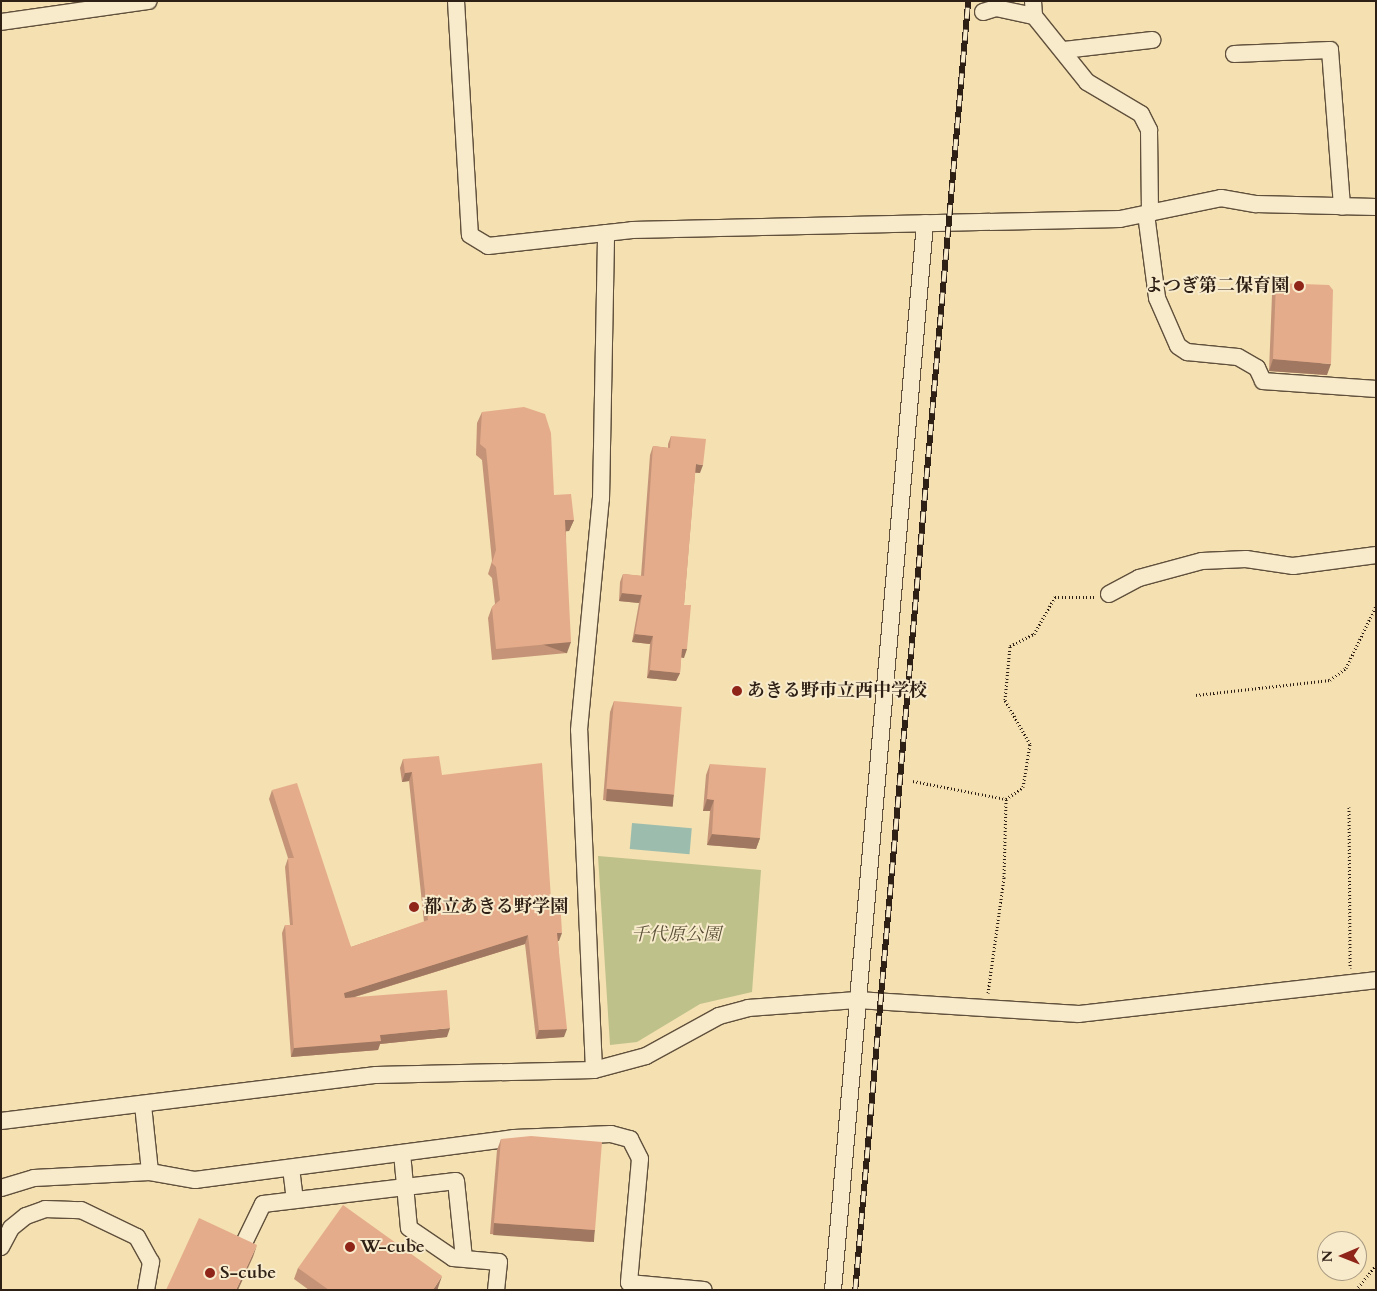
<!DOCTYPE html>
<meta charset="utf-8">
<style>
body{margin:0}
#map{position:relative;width:1377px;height:1291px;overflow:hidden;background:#f4e0b0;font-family:Cardo,"Noto Serif JP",serif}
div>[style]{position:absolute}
.green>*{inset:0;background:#bec189}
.water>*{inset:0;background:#9cbdae;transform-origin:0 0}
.path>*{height:3px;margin-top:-1.5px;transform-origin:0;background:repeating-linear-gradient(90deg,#2f2016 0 1px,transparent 0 3.5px)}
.roads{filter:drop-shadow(1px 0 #60503c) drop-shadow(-1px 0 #60503c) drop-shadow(0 1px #60503c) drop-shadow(0 -1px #60503c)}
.minor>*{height:16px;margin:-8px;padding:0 8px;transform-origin:8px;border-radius:8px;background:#f8ebcc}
.rail>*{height:5.5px;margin-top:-2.75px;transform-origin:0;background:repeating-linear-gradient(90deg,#f8ebcc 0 11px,#2f2016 0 22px);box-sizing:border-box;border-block:1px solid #2f2016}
.wall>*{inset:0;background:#c59478}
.shaded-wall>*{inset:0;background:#a07861;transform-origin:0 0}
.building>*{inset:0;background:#e5ac8b;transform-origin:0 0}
.dots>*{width:14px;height:14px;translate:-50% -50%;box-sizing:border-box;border:2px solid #f8ebcc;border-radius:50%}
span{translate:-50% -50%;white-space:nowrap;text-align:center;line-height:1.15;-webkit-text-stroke:4px #f8ebcc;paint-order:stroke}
.poi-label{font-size:18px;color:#2f2016;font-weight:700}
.right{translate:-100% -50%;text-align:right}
.left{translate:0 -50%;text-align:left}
.park-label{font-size:18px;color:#5a5038;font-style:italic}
.frame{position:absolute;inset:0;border:2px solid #2f2016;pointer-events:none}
.north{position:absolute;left:1317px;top:1231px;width:50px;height:50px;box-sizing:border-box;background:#f8ebcc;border:1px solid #a89a83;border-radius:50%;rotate:269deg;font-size:14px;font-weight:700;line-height:20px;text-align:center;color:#2f2016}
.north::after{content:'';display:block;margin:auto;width:18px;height:22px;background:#8f2418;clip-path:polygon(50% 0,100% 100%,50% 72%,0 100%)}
</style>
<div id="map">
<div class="green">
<i style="clip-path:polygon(598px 856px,761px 870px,752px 992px,700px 1004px,637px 1042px,610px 1045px)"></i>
</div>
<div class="water">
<i style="left:632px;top:823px;width:60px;height:26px;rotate:5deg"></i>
</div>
<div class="path">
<i style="left:1196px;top:695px;width:135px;rotate:-6.4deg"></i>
<i style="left:1330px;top:680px;width:20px;rotate:-37deg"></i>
<i style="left:1346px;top:668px;width:69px;rotate:-64.2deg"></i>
<i style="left:913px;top:781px;width:95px;rotate:11deg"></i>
<i style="left:1006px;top:799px;width:21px;rotate:-35deg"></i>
<i style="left:1023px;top:787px;width:44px;rotate:-80.8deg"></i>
<i style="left:1030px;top:744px;width:51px;rotate:-119.6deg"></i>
<i style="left:1005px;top:700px;width:54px;rotate:-84.7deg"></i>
<i style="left:1010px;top:646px;width:27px;rotate:-27deg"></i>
<i style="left:1034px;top:634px;width:43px;rotate:-60.4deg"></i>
<i style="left:1055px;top:597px;width:40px"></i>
<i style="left:1349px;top:807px;width:161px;rotate:89.6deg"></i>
<i style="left:988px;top:993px;width:117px;rotate:-82.1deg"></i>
<i style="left:1004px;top:877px;width:78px;rotate:-88.5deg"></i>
<i style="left:1356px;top:1290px;width:32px;rotate:-51deg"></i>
</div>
<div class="roads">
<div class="minor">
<i style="left:456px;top:1px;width:234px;rotate:86.6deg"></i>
<i style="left:470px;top:235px;width:21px;rotate:31deg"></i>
<i style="left:488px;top:246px;width:145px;rotate:-6.3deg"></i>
<i style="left:632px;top:230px;width:488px;rotate:-1.3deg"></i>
<i style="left:1120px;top:219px;width:103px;rotate:-11.7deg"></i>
<i style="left:1221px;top:198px;width:36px;rotate:10deg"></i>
<i style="left:1256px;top:204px;width:120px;rotate:1.4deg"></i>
<i style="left:1033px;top:1px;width:15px;rotate:86deg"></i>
<i style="left:1034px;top:16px;width:85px;rotate:51.2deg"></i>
<i style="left:1087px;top:82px;width:63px;rotate:30.7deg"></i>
<i style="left:1141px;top:114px;width:18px;rotate:63deg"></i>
<i style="left:1149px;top:130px;width:84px;rotate:89.3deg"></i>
<i style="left:983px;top:12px;width:14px;rotate:-17deg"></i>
<i style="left:996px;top:8px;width:39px;rotate:12deg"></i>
<i style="left:1px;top:22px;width:149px;rotate:-8.1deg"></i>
<i style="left:1064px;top:50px;width:89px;rotate:-6.5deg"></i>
<i style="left:1234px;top:54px;width:96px;rotate:-2.4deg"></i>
<i style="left:1330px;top:50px;width:157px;rotate:85.6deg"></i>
<i style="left:1146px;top:214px;width:85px;rotate:82.5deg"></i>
<i style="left:1157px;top:298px;width:52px;rotate:66.4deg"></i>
<i style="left:1178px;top:346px;width:11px;rotate:34deg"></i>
<i style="left:1187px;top:352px;width:51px;rotate:5.6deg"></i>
<i style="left:1238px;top:357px;width:22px;rotate:30deg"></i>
<i style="left:1257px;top:368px;width:14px;rotate:65deg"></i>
<i style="left:1263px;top:381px;width:113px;rotate:4deg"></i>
<i style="left:1109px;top:594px;width:34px;rotate:-28deg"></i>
<i style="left:1139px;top:578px;width:65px;rotate:-15.1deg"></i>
<i style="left:1202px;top:561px;width:44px;rotate:-2.6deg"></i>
<i style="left:1246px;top:559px;width:48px;rotate:8.5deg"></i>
<i style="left:1293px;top:566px;width:84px;rotate:-7.5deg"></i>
<i style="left:594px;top:1070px;width:340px;rotate:-92.5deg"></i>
<i style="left:579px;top:730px;width:232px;rotate:-84.6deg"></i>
<i style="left:601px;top:499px;width:266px;rotate:-88.9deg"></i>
<i style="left:143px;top:1105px;width:67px;rotate:84deg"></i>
<i style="left:150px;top:1172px;width:46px;rotate:10.1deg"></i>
<i style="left:195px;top:1180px;width:322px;rotate:-7.5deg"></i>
<i style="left:514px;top:1138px;width:97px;rotate:-2.4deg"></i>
<i style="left:611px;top:1134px;width:20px;rotate:15deg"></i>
<i style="left:630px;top:1139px;width:22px;rotate:63deg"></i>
<i style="left:640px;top:1159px;width:124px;rotate:95.1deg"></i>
<i style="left:629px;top:1283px;width:75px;rotate:5.3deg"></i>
<i style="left:1px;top:1121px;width:378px;rotate:-7deg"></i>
<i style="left:376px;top:1075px;width:218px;rotate:-1.3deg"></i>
<i style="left:594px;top:1070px;width:54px;rotate:-15.1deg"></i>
<i style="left:646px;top:1056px;width:83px;rotate:-28.7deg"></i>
<i style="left:719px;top:1016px;width:30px;rotate:-15deg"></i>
<i style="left:748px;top:1008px;width:109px;rotate:-4.2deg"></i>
<i style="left:857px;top:1000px;width:222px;rotate:3.6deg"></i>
<i style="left:1079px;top:1014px;width:299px;rotate:-6.5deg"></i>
<i style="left:402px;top:1153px;width:75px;rotate:84.7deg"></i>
<i style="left:409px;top:1228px;width:53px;rotate:34.3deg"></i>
<i style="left:453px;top:1258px;width:46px;rotate:5deg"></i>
<i style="left:499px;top:1262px;width:28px;rotate:96deg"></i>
<i style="left:291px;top:1168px;width:32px;rotate:83deg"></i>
<i style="left:1px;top:1188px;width:34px;rotate:-17deg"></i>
<i style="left:34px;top:1178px;width:116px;rotate:-3deg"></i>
<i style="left:245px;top:1241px;width:41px;rotate:-64.1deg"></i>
<i style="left:263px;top:1204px;width:194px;rotate:-6.8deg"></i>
<i style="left:456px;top:1181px;width:77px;rotate:84.1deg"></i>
<i style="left:1px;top:1247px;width:21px;rotate:-62deg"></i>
<i style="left:11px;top:1228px;width:19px;rotate:-39deg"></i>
<i style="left:26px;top:1216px;width:20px;rotate:-20deg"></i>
<i style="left:45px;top:1209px;width:36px;rotate:2deg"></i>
<i style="left:81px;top:1210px;width:62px;rotate:25.7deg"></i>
<i style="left:137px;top:1237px;width:29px;rotate:61deg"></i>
<i style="left:151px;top:1262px;width:28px;rotate:100deg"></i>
<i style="left:833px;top:1290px;width:1071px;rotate:-85.07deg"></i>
</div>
</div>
<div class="rail">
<i style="left:855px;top:1290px;width:1294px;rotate:-84.99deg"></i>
</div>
<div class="wall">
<i style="clip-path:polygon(1276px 283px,1327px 375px,1269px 371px,1272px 295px)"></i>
<i style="clip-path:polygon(482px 412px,554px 495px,574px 520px,569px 531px,566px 531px,567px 653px,492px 660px,488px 618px,492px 607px,495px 604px,492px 578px,488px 574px,492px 561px,482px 460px,476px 455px,477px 423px)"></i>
<i style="clip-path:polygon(671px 436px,700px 473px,695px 473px,684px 605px,684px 658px,681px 657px,680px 673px,676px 681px,647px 678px,650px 644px,632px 642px,639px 603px,619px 601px,620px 582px,623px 574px,641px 576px,650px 455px,653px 446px,668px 448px,668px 444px)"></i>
<i style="clip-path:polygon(614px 701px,674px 795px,670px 806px,603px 800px,610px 712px)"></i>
<i style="clip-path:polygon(403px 759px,442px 775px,551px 899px,559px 941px,558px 941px,564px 1037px,536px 1039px,525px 944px,355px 997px,447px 1037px,380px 1044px,378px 1050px,291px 1057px,282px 933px,285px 925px,290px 925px,285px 867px,288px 858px,269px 799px,272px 790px,351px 947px,424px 922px,409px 781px,402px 782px,400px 768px)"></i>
<i style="clip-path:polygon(710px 764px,760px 838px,756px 849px,707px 845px,710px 811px,703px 811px,706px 775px)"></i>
<i style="clip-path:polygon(501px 1139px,595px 1230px,591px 1242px,490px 1234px,497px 1150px)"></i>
<i style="clip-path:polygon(298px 1268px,438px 1288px,437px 1290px,309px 1290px,294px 1279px)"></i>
</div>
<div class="shaded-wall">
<i style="clip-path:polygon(1273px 359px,1331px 364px,1327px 375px,1269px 371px)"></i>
<i style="clip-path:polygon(696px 464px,703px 465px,700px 473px,693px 472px)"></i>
<i style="clip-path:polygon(565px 520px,574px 520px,569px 531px,561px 532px)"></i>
<i style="clip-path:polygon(622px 593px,642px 595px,639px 603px,619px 601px)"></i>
<i style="clip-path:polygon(635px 634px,653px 636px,650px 644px,632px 642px)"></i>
<i style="left:571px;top:642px;width:12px;height:75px;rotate:110deg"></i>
<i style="clip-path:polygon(682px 649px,687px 649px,684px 658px,678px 657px)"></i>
<i style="clip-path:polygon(650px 670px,680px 673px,676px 681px,647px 678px)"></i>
<i style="clip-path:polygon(412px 772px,409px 781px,402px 782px,405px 773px)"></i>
<i style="left:607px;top:789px;width:67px;height:12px;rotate:5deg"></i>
<i style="clip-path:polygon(707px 799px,714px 800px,710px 811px,703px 811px)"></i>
<i style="clip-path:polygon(712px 834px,760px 838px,756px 849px,707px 845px)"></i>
<i style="clip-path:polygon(557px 933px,562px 933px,559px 941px,554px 941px)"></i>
<i style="clip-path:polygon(528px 935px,525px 944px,341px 1001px,344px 993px)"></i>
<i style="clip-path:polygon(450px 1028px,447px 1037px,380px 1044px,378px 1050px,291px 1057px,294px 1048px,380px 1035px)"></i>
<i style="clip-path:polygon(567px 1029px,564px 1037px,536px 1039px,539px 1030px)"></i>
<i style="left:494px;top:1223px;width:101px;height:12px;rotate:4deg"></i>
<i style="clip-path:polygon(257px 1245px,253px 1257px,238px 1290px,236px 1290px)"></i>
<i style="clip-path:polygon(442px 1276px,438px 1288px,437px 1290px,433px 1290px)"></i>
</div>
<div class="building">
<i style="clip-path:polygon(1276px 283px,1329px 285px,1333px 290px,1331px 364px,1273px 359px)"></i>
<i style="clip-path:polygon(524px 407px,545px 414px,551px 433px,554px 495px,571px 494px,574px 520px,565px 520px,571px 642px,496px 649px,492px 607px,500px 600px,496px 567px,492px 563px,496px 550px,486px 449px,480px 444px,482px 412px)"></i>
<i style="clip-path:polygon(671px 436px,706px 439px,703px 465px,696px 464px,684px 605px,691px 605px,687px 649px,682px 649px,680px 673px,650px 670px,653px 636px,635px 634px,642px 595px,622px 593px,623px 574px,644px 576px,653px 446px,670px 448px)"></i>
<i style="left:614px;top:701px;width:68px;height:88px;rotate:5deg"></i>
<i style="clip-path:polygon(439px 756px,442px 775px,542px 763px,551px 899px,560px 899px,562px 933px,557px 933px,567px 1029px,539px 1030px,528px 935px,344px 993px,345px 998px,447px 990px,450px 1028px,380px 1035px,381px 1041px,294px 1048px,285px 925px,293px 925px,288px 858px,294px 858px,272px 790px,297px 783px,351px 947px,428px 920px,412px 772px,405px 773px,403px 759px)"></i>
<i style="clip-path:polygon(710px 764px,766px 768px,760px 838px,712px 834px,714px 800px,707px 799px)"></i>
<i style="clip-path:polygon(531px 1136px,602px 1142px,595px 1230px,494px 1223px,501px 1139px)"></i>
<i style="clip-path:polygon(343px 1205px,442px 1276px,433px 1290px,329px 1290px,298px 1268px)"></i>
<i style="clip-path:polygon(199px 1218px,257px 1245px,236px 1290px,166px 1290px)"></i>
</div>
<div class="dots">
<i style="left:1299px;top:286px;background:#8f2418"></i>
<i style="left:737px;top:691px;background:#8f2418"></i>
<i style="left:414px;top:907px;background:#8f2418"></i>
<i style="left:350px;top:1247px;background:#8f2418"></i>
<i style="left:210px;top:1273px;background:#8f2418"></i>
</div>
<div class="poi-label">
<span class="right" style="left:1289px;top:286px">よつぎ第二保育園</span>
<span class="left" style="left:747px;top:691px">あきる野市立西中学校</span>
<span class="left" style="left:424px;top:907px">都立あきる野学園</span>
<span class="left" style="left:360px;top:1247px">W-cube</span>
<span class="left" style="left:220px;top:1273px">S-cube</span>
</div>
<div class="park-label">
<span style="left:676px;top:935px">千代原公園</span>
</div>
<div class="frame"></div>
<div class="north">N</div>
</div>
